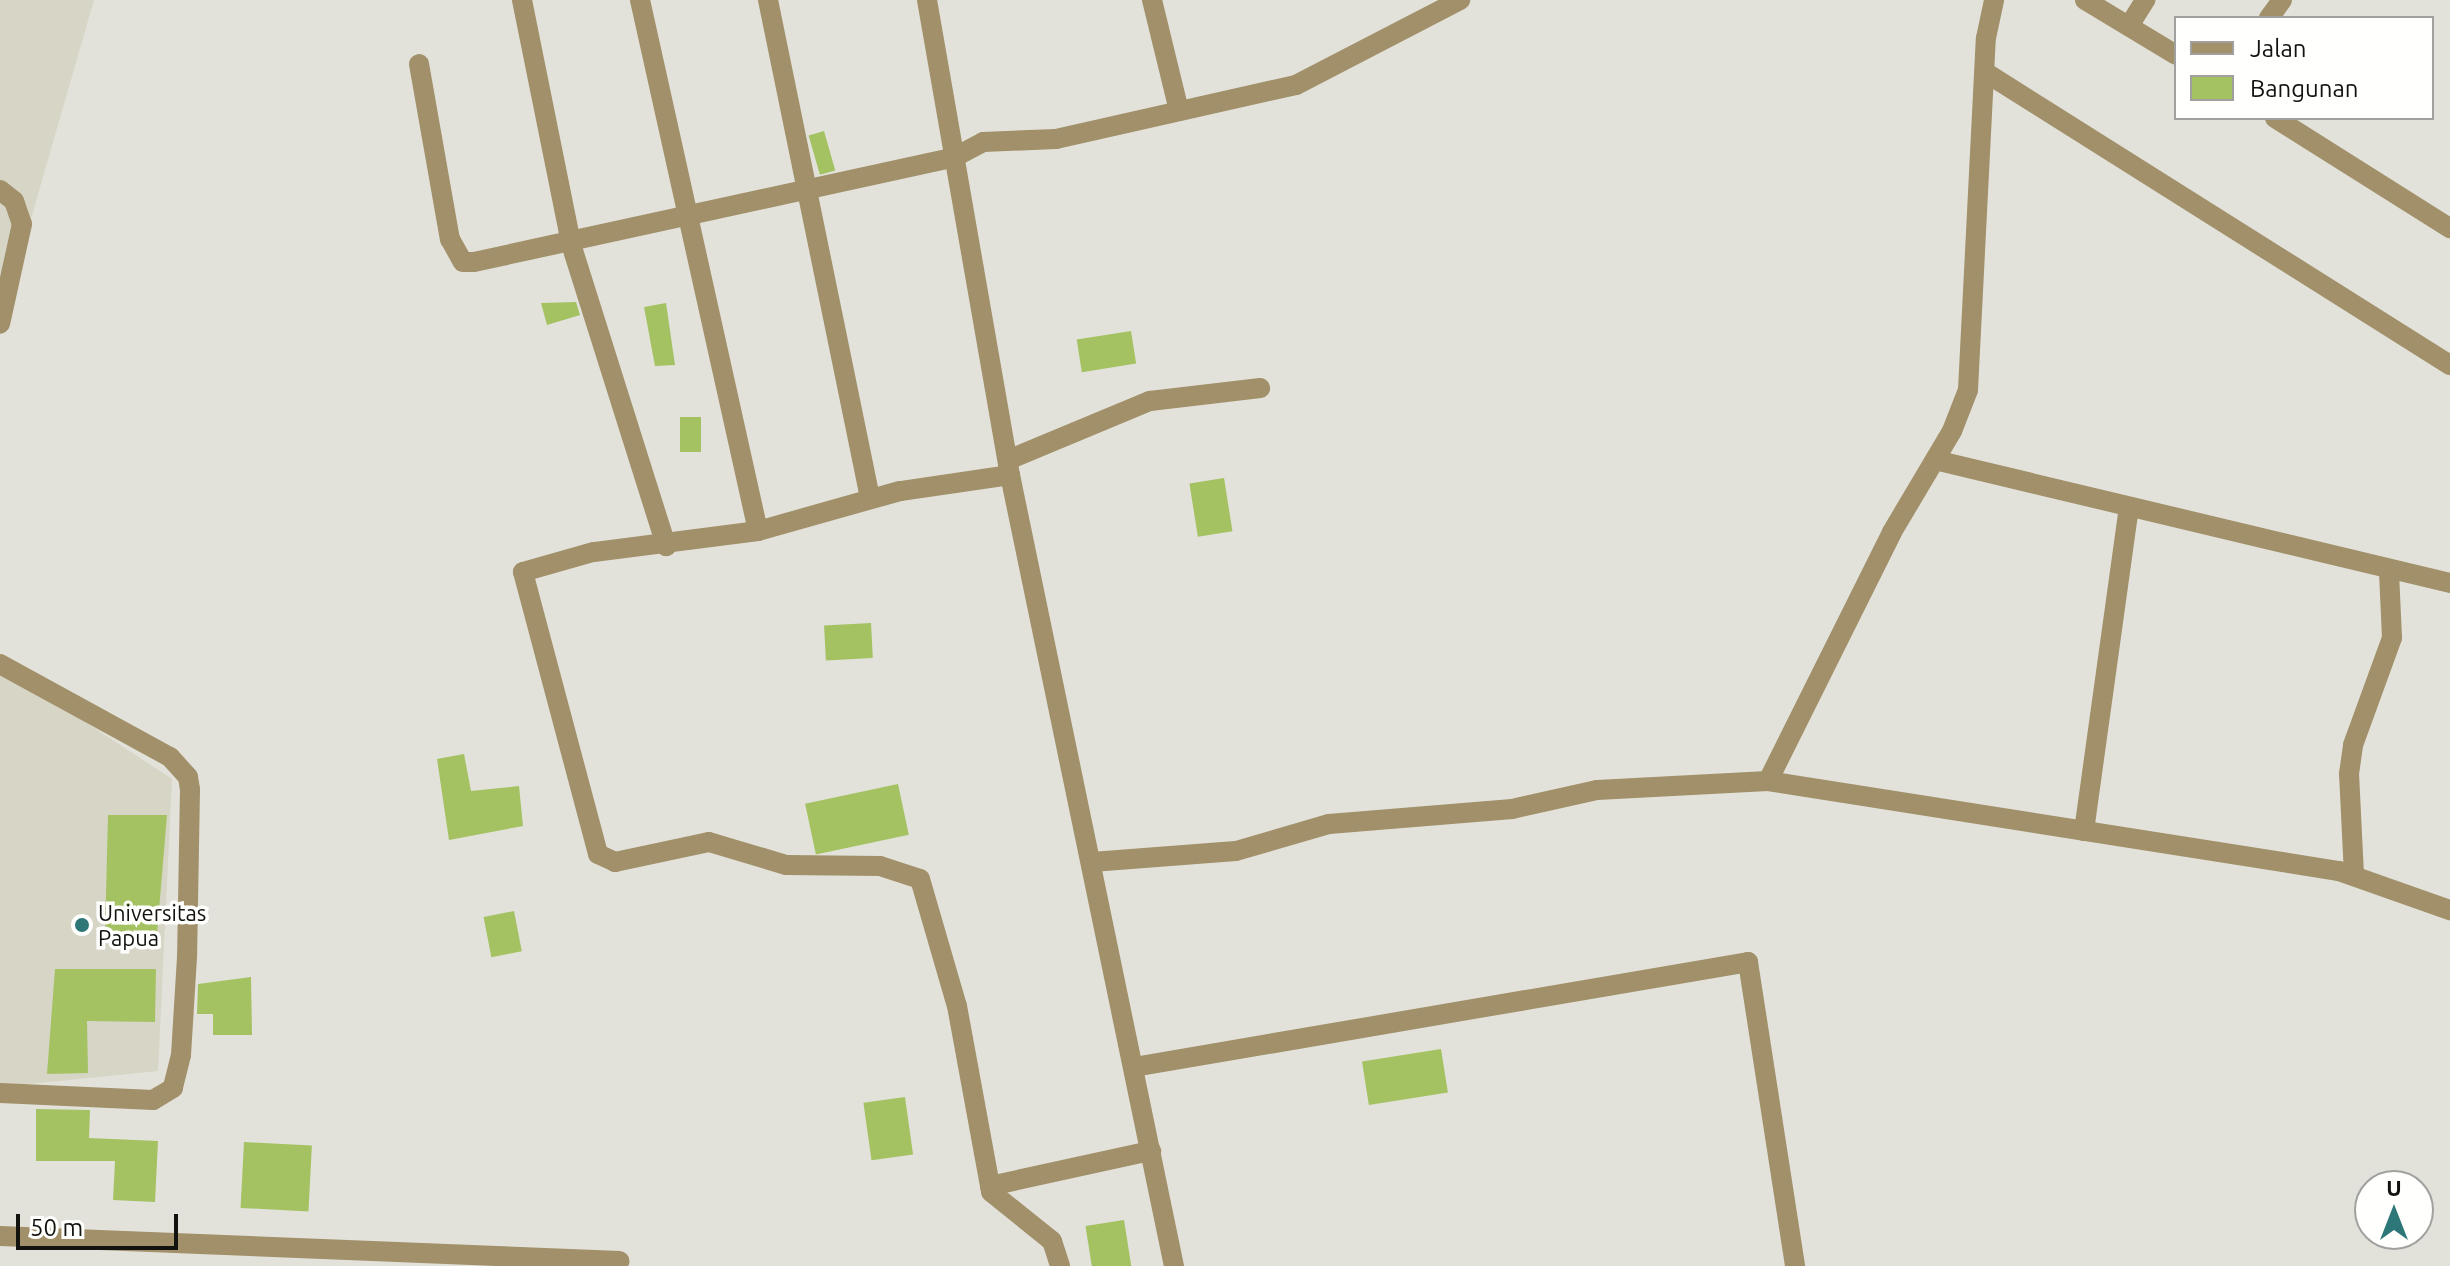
<!DOCTYPE html>
<style>
body{margin:0}
#map{position:relative;width:2450px;height:1266px;overflow:hidden;background:#e2e2da;font-family:Ubuntu,sans-serif}
div>[style]{position:absolute}
.built>*{inset:0;background:#d6d5c6}
.building>*{inset:0;background:#a4c262;transform-origin:0 0}
.street>*{height:20px;margin:-10px;padding:0 10px;transform-origin:10px;border-radius:10px;background:#a19069}
.dots>*{width:22px;height:22px;translate:-50% -50%;box-sizing:border-box;border:4px solid #fffffe;border-radius:50%}
span{translate:-50% -50%;white-space:nowrap;text-align:center;line-height:1.15;-webkit-text-stroke:7px #fffffe;paint-order:stroke}
.poi-label{font-size:22px;color:#12120f}
.left{translate:0 -50%;text-align:left}
.legend{position:absolute;left:2174px;top:16px;width:260px;height:104px;box-sizing:border-box;background:#fffffe;border:2px solid #a0a09e;margin:0;padding:10px 14px;list-style:none;font-size:24px;color:#12120f}
.legend li{display:flex;align-items:center;gap:16px;height:40px}
.legend b{width:40px;border:2px solid #a0a09e}
.north{position:absolute;left:2354px;top:1170px;width:80px;height:80px;box-sizing:border-box;background:#fffffe;border:2px solid #a0a09e;border-radius:50%;rotate:0deg;font-size:22px;font-weight:700;line-height:32px;text-align:center;color:#12120f}
.north::after{content:'';display:block;margin:auto;width:28px;height:36px;background:#2d7779;clip-path:polygon(50% 0,100% 100%,50% 72%,0 100%)}
.scale{position:absolute;left:16px;top:1214px;width:162px;height:36px;box-sizing:border-box;border:4px solid #12120f;border-top:0;padding-left:10px;font-size:24px;line-height:28px;white-space:nowrap;color:#12120f;-webkit-text-stroke:6px #fffffe;paint-order:stroke}
</style>
<div id="map">
<div class="built">
<i style="clip-path:polygon(0 0,94px 0,0 326px)"></i>
<i style="clip-path:polygon(0 666px,172px 779px,158px 1071px,0 1087px)"></i>
</div>
<div class="building">
<i style="left:824px;top:131px;width:41px;height:16px;rotate:74deg"></i>
<i style="clip-path:polygon(576px 302px,580px 315px,547px 325px,541px 303px)"></i>
<i style="clip-path:polygon(666px 303px,675px 365px,655px 366px,644px 307px)"></i>
<i style="left:1131px;top:331px;width:33px;height:55px;rotate:81deg"></i>
<i style="left:680px;top:417px;width:21px;height:35px"></i>
<i style="left:1224px;top:478px;width:54px;height:35px;rotate:81deg"></i>
<i style="left:871px;top:623px;width:35px;height:47px;rotate:87deg"></i>
<i style="clip-path:polygon(464px 754px,471px 791px,519px 786px,523px 826px,449px 840px,437px 759px)"></i>
<i style="left:898px;top:784px;width:52px;height:95px;rotate:78deg"></i>
<i style="clip-path:polygon(108px 815px,167px 815px,157px 934px,105px 934px)"></i>
<i style="left:514px;top:911px;width:41px;height:31px;rotate:79deg"></i>
<i style="clip-path:polygon(55px 969px,156px 969px,155px 1022px,87px 1021px,88px 1073px,47px 1074px)"></i>
<i style="clip-path:polygon(251px 977px,252px 1035px,213px 1035px,213px 1014px,197px 1014px,198px 984px)"></i>
<i style="left:1441px;top:1049px;width:44px;height:80px;rotate:81deg"></i>
<i style="left:905px;top:1097px;width:58px;height:42px;rotate:82deg"></i>
<i style="clip-path:polygon(36px 1109px,90px 1110px,89px 1138px,158px 1141px,155px 1202px,113px 1200px,115px 1161px,36px 1161px)"></i>
<i style="left:244px;top:1142px;width:68px;height:66px;rotate:3deg"></i>
<i style="left:1124px;top:1220px;width:47px;height:39px;rotate:81deg"></i>
</div>
<div class="street">
<i style="left:522px;top:0;width:249px;rotate:78.6deg"></i>
<i style="left:571px;top:244px;width:317px;rotate:72.5deg"></i>
<i style="left:640px;top:0;width:544px;rotate:77.47deg"></i>
<i style="left:768px;top:0;width:508px;rotate:78.42deg"></i>
<i style="left:927px;top:0;width:482px;rotate:80.1deg"></i>
<i style="left:1010px;top:475px;width:808px;rotate:78.29deg"></i>
<i style="left:1152px;top:0;width:114px;rotate:76.3deg"></i>
<i style="left:2085px;top:0;width:106px;rotate:31.1deg"></i>
<i style="left:2269px;top:18px;width:22px;rotate:-54deg"></i>
<i style="left:2129px;top:26px;width:31px;rotate:-58deg"></i>
<i style="left:419px;top:64px;width:178px;rotate:80deg"></i>
<i style="left:450px;top:239px;width:26px;rotate:61deg"></i>
<i style="left:463px;top:262px;width:11px"></i>
<i style="left:474px;top:262px;width:492px;rotate:-12.3deg"></i>
<i style="left:955px;top:157px;width:32px;rotate:-28deg"></i>
<i style="left:983px;top:142px;width:73px;rotate:-2.4deg"></i>
<i style="left:1056px;top:139px;width:246px;rotate:-12.7deg"></i>
<i style="left:1296px;top:85px;width:185px;rotate:-27.4deg"></i>
<i style="left:1988px;top:74px;width:546px;rotate:32.21deg"></i>
<i style="left:2275px;top:118px;width:207px;rotate:32.2deg"></i>
<i style="left:0;top:190px;width:18px;rotate:38deg"></i>
<i style="left:14px;top:201px;width:24px;rotate:71deg"></i>
<i style="left:22px;top:224px;width:102px;rotate:102.4deg"></i>
<i style="left:1008px;top:460px;width:154px;rotate:-22.6deg"></i>
<i style="left:1150px;top:401px;width:111px;rotate:-6.7deg"></i>
<i style="left:1935px;top:460px;width:529px;rotate:13.43deg"></i>
<i style="left:1010px;top:475px;width:111px;rotate:171.7deg"></i>
<i style="left:900px;top:491px;width:148px;rotate:164.3deg"></i>
<i style="left:758px;top:531px;width:166px;rotate:172.7deg"></i>
<i style="left:593px;top:552px;width:73px;rotate:164.1deg"></i>
<i style="left:523px;top:572px;width:292px;rotate:75.1deg"></i>
<i style="left:598px;top:854px;width:19px;rotate:25deg"></i>
<i style="left:615px;top:862px;width:96px;rotate:-12deg"></i>
<i style="left:709px;top:842px;width:80px;rotate:16.6deg"></i>
<i style="left:786px;top:865px;width:94px;rotate:0.6deg"></i>
<i style="left:880px;top:866px;width:42px;rotate:18deg"></i>
<i style="left:920px;top:879px;width:132px;rotate:73.8deg"></i>
<i style="left:957px;top:1006px;width:189px;rotate:79.6deg"></i>
<i style="left:991px;top:1192px;width:78px;rotate:38.8deg"></i>
<i style="left:1052px;top:1241px;width:26px;rotate:72deg"></i>
<i style="left:0;top:664px;width:194px;rotate:28.7deg"></i>
<i style="left:170px;top:757px;width:27px;rotate:48deg"></i>
<i style="left:188px;top:777px;width:12px;rotate:81deg"></i>
<i style="left:190px;top:789px;width:168px;rotate:91deg"></i>
<i style="left:187px;top:957px;width:98px;rotate:93.5deg"></i>
<i style="left:181px;top:1055px;width:34px;rotate:104deg"></i>
<i style="left:173px;top:1088px;width:23px;rotate:149deg"></i>
<i style="left:153px;top:1100px;width:153px;rotate:-177.4deg"></i>
<i style="left:1768px;top:781px;width:578px;rotate:8.96deg"></i>
<i style="left:2339px;top:871px;width:118px;rotate:19.4deg"></i>
<i style="left:2084px;top:831px;width:326px;rotate:-82.1deg"></i>
<i style="left:1092px;top:862px;width:144px;rotate:-4.4deg"></i>
<i style="left:1236px;top:851px;width:97px;rotate:-16.2deg"></i>
<i style="left:1329px;top:824px;width:184px;rotate:-4.7deg"></i>
<i style="left:1512px;top:809px;width:87px;rotate:-12.6deg"></i>
<i style="left:1597px;top:790px;width:171px;rotate:-3deg"></i>
<i style="left:1768px;top:781px;width:278px;rotate:-63.5deg"></i>
<i style="left:1892px;top:532px;width:117px;rotate:-59.3deg"></i>
<i style="left:1952px;top:431px;width:44px;rotate:-68.7deg"></i>
<i style="left:1968px;top:390px;width:352px;rotate:-87.1deg"></i>
<i style="left:1986px;top:38px;width:39px;rotate:-78deg"></i>
<i style="left:2354px;top:875px;width:101px;rotate:-92.8deg"></i>
<i style="left:2349px;top:774px;width:29px;rotate:-82deg"></i>
<i style="left:2353px;top:745px;width:114px;rotate:-70deg"></i>
<i style="left:2392px;top:638px;width:67px;rotate:-92.6deg"></i>
<i style="left:1134px;top:1067px;width:623px;rotate:-9.7deg"></i>
<i style="left:1748px;top:962px;width:308px;rotate:81.2deg"></i>
<i style="left:990px;top:1186px;width:165px;rotate:-12.3deg"></i>
<i style="left:0;top:1236px;width:620px;rotate:2.31deg"></i>
</div>
<div class="dots">
<i style="left:82px;top:925px;background:#2d7779"></i>
</div>
<div class="poi-label">
<span class="left" style="left:98px;top:925px">Universitas<br>Papua</span>
</div>
<ul class="legend">
<li><b style="height:10px;background:#a19069"></b>Jalan</li>
<li><b style="height:22px;background:#a4c262"></b>Bangunan</li>
</ul>
<div class="north">U</div>
<div class="scale">50 m</div>
</div>
